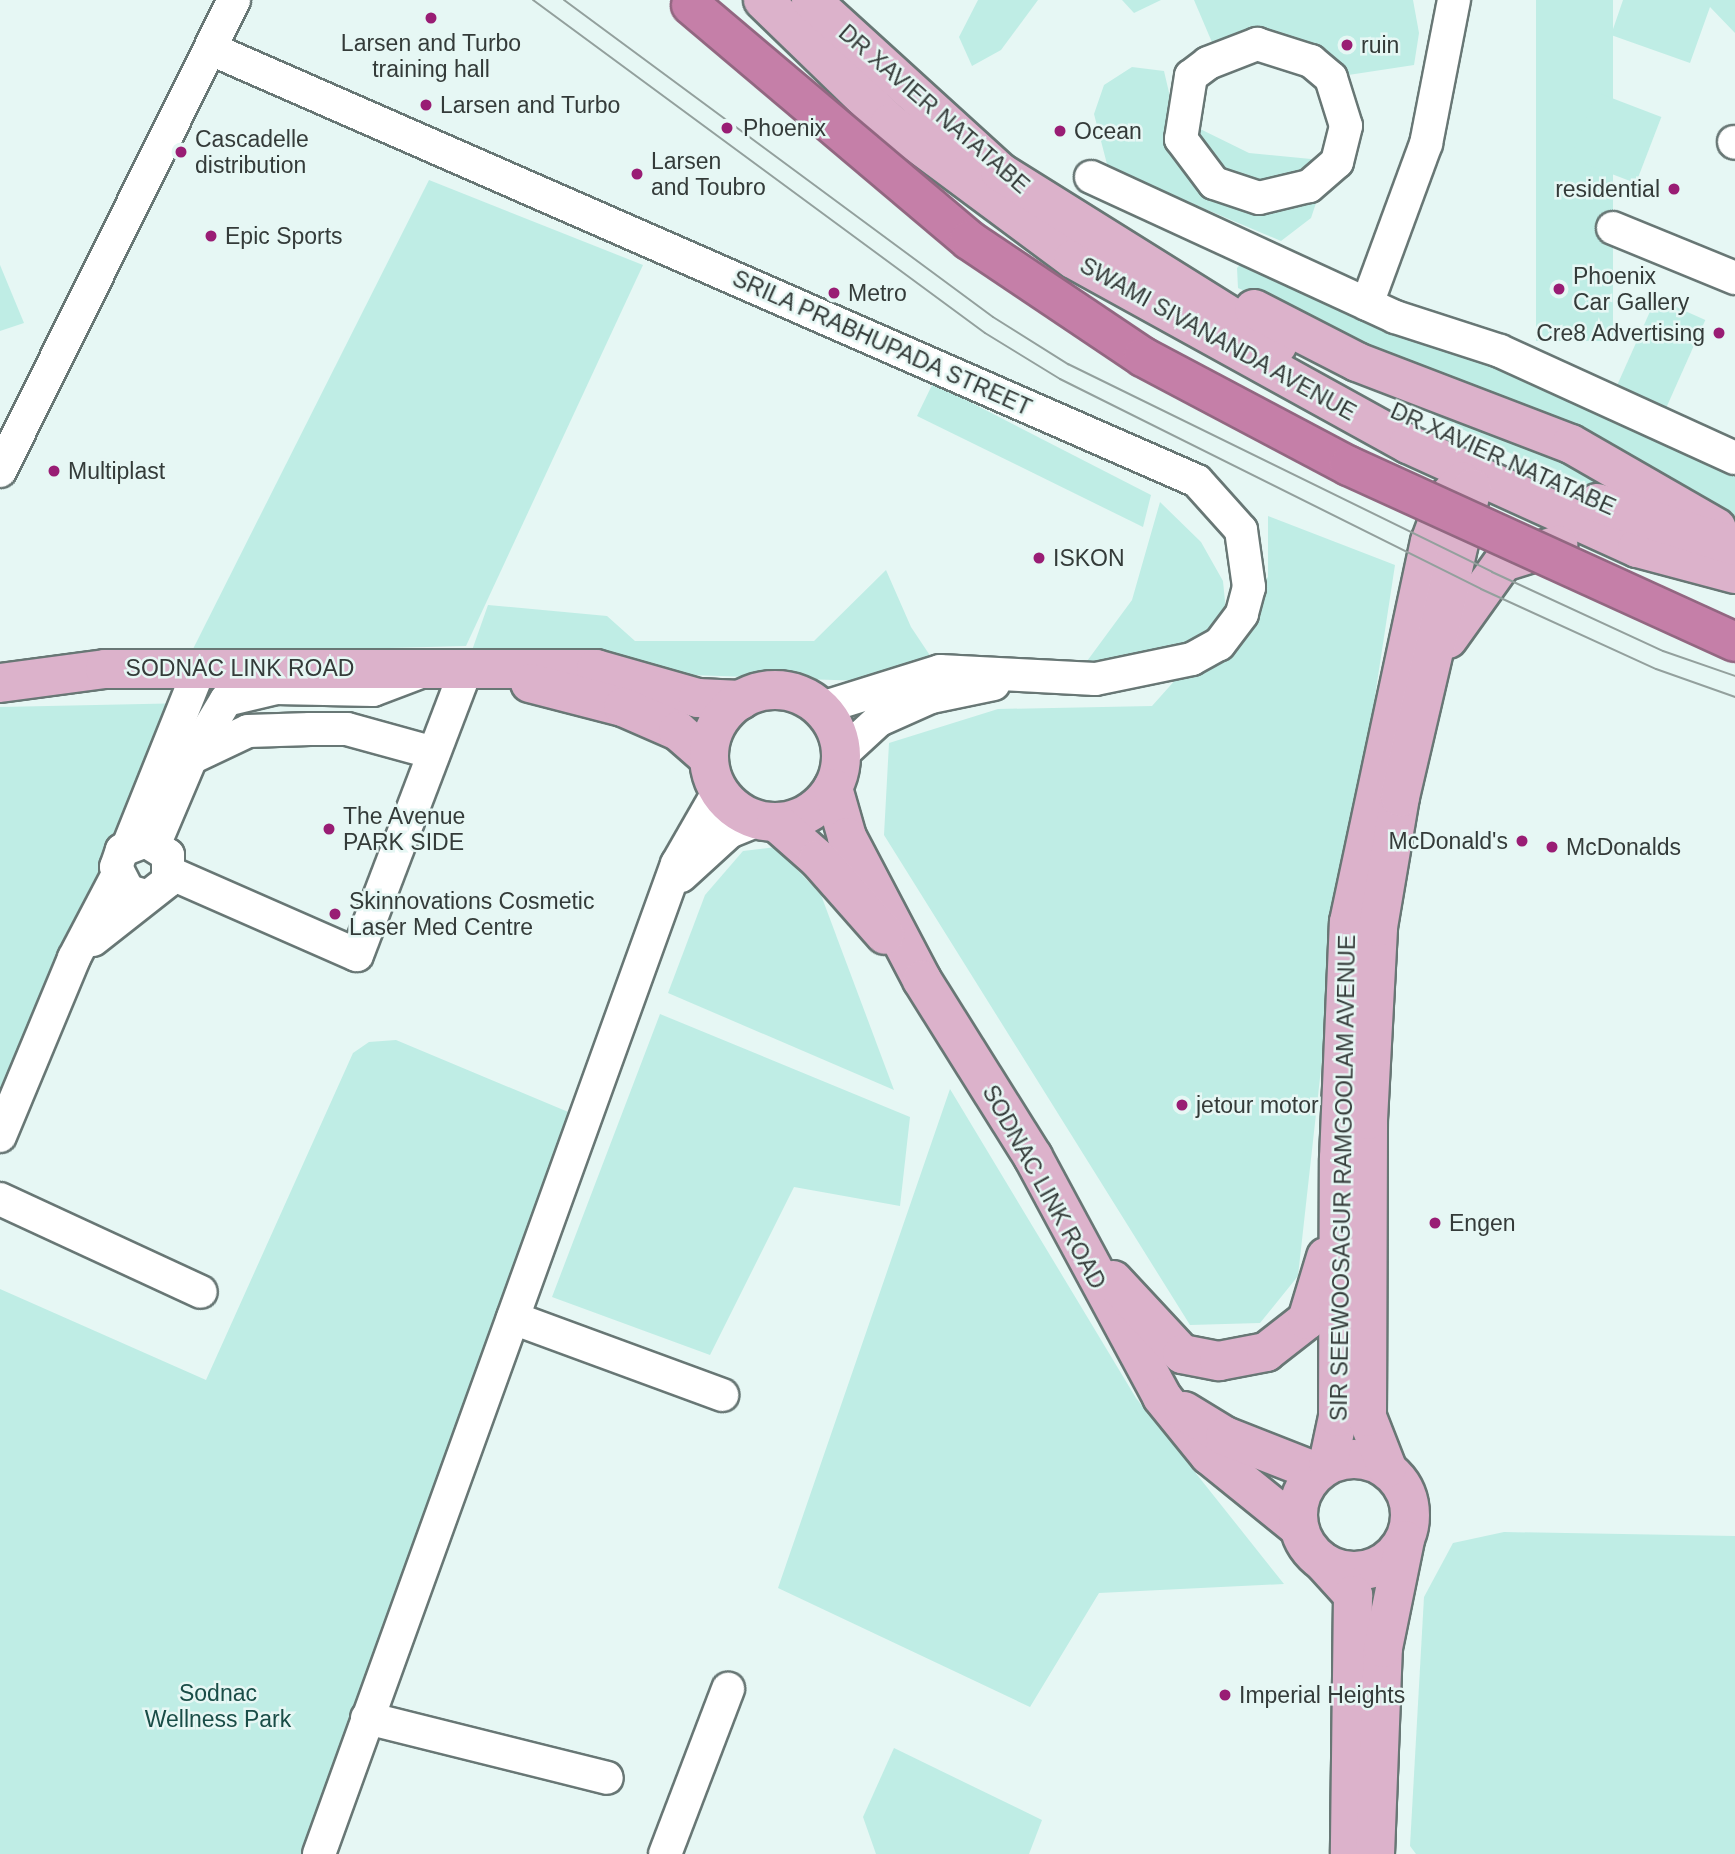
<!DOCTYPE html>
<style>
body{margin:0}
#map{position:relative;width:1735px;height:1854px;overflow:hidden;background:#e6f7f4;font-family:Helvetica,sans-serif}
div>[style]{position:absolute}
.green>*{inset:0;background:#bfede5;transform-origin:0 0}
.roads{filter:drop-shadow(2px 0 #687775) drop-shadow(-2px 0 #687775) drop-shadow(0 2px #687775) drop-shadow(0 -2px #687775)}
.minor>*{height:32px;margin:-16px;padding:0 16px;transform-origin:16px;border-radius:16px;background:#fff}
.major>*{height:38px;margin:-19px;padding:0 19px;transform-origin:19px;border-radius:19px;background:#dcb2cb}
.major>.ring{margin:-19px;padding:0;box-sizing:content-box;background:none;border:38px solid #dcb2cb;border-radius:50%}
.tram>*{height:2px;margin:-1px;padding:0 1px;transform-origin:1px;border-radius:1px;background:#93a09d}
.bridges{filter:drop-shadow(2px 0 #926781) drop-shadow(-2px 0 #926781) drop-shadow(0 2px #926781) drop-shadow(0 -2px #926781)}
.highway-bridge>*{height:38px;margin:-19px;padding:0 19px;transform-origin:19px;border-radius:19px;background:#c57fa8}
.dots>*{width:19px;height:19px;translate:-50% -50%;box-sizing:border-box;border:4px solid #e6f7f4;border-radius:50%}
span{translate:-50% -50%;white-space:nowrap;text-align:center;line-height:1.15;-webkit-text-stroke:5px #e6f7f4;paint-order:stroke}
.poi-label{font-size:23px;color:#343b39}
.left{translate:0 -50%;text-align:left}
.right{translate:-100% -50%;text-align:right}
.street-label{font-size:23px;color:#343b39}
.park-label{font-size:23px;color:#194d47}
</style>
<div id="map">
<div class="green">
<i style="clip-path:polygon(978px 0,1038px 0,1001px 50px,972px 66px,959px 37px)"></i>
<i style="clip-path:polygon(1122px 0,1161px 0,1134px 13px)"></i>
<i style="clip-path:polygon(1194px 0,1413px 0,1419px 33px,1414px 65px,1322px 79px,1214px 47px)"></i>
<i style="left:1536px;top:0;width:77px;height:341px"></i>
<i style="clip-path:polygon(1623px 0,1735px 0,1735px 33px,1710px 7px,1690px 63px,1611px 35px)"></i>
<i style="clip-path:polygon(1132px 67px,1164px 71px,1171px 101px,1190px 124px,1249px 153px,1311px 159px,1321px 188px,1311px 218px,1281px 241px,1108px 168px,1094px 114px,1104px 85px)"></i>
<i style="left:1596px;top:92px;width:70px;height:71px;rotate:21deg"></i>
<i style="clip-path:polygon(429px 180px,643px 265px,466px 646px,191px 653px)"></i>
<i style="clip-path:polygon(1251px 253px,1361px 301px,1356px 317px,1452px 346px,1735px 471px,1735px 519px,1496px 402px,1238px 288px,1237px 268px)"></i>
<i style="clip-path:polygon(0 265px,24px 323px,0 331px)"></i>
<i style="left:1656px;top:298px;width:54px;height:112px;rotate:24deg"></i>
<i style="clip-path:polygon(1336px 366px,1467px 406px,1715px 533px,1528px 462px)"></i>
<i style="clip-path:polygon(933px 383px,1151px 495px,1143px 527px,917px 416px)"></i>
<i style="clip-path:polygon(1160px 502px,1201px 542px,1223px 581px,1227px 622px,1268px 577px,1268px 516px,1395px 565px,1329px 997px,1298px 1276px,1260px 1323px,1190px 1325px,884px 835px,889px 743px,998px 709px,1152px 706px,1219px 631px,1183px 658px,1079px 672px,1132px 600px)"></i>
<i style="clip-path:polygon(886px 570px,911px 627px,949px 684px,691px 675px,609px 659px,470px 656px,488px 605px,607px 616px,635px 641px,814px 641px)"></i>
<i style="clip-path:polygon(191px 703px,0 1099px,0 707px)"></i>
<i style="clip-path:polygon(776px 847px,821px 895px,894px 1090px,668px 993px,705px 895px,743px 851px)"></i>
<i style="clip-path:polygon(660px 1014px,910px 1117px,900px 1206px,794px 1187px,710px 1355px,552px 1297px)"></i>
<i style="clip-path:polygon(396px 1040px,585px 1119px,315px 1854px,0 1854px,0 1289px,206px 1380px,353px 1053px,369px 1042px)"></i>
<i style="clip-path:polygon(950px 1089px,1136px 1398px,1284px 1584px,1099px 1593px,1030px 1707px,778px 1588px)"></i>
<i style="clip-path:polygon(1504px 1532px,1735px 1536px,1735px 1854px,1416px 1854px,1410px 1846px,1424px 1597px,1453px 1543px)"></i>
<i style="clip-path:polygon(894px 1748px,1042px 1820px,1029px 1854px,876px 1854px,863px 1817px)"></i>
</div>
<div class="roads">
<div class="minor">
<i style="left:1257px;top:44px;width:57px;rotate:17.5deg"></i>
<i style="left:1311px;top:61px;width:26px;rotate:40deg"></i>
<i style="left:1331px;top:78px;width:50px;rotate:72.6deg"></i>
<i style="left:1346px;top:126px;width:37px;rotate:104deg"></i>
<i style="left:1337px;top:162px;width:37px;rotate:139deg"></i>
<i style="left:1309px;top:186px;width:51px;rotate:166.5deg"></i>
<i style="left:1259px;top:198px;width:47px;rotate:-161.6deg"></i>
<i style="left:1214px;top:183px;width:55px;rotate:-126.9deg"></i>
<i style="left:1181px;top:139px;width:64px;rotate:-81deg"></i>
<i style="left:1191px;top:76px;width:21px;rotate:-37deg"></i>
<i style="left:1208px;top:63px;width:53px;rotate:-21.2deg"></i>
<i style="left:211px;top:49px;width:1076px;rotate:23.66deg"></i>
<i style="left:1197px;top:481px;width:66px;rotate:48.1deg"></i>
<i style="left:1241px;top:530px;width:58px;rotate:82deg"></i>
<i style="left:1249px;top:587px;width:28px;rotate:105deg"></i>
<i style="left:1242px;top:614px;width:38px;rotate:127deg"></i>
<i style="left:1219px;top:644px;width:31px;rotate:151deg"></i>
<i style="left:1192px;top:659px;width:99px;rotate:168.3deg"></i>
<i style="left:1095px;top:679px;width:155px;rotate:-177deg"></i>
<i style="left:940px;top:671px;width:125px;rotate:162.7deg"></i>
<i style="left:1734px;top:142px;width:1px;rotate:45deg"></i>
<i style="left:1091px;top:177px;width:335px;rotate:24.7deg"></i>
<i style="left:1395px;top:317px;width:110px;rotate:17.9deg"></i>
<i style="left:1500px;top:351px;width:258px;rotate:24.5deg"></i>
<i style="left:1613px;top:228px;width:132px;rotate:22.3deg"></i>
<i style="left:1367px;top:304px;width:171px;rotate:-69.8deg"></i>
<i style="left:1426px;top:144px;width:147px;rotate:-79deg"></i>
<i style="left:0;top:471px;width:526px;rotate:-63.58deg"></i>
<i style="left:841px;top:755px;width:52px;rotate:-42.6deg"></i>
<i style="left:879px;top:720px;width:57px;rotate:-23.9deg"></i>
<i style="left:931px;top:697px;width:64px;rotate:-11.7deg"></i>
<i style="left:191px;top:758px;width:63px;rotate:-25.3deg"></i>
<i style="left:248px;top:731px;width:62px;rotate:-1.8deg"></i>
<i style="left:310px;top:729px;width:37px"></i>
<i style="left:347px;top:729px;width:90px;rotate:15.4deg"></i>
<i style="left:155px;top:843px;width:92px;rotate:-67deg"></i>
<i style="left:191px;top:758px;width:68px;rotate:-58.9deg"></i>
<i style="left:226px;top:700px;width:51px;rotate:-13.5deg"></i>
<i style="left:276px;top:688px;width:97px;rotate:1.2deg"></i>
<i style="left:373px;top:690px;width:48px;rotate:-20.7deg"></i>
<i style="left:129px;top:844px;width:191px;rotate:-68.1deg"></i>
<i style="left:170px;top:873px;width:204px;rotate:23.7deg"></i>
<i style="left:357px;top:955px;width:306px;rotate:-69.1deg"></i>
<i style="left:681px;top:876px;width:65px;rotate:-42.5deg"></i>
<i style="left:729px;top:832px;width:32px;rotate:-22deg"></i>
<i style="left:93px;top:940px;width:95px;rotate:-38.2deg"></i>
<i style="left:168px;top:881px;width:26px;rotate:-90deg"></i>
<i style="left:168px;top:855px;width:26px;rotate:-148deg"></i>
<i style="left:146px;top:841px;width:26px;rotate:159deg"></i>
<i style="left:122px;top:850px;width:18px;rotate:109deg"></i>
<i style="left:116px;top:867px;width:27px;rotate:63deg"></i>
<i style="left:128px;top:891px;width:18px;rotate:16deg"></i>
<i style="left:0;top:1136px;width:193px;rotate:-67.4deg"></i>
<i style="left:74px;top:958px;width:93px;rotate:-62.3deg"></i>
<i style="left:0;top:1199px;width:221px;rotate:24.8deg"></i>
<i style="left:513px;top:1318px;width:223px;rotate:20.2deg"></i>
<i style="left:367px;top:1718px;width:247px;rotate:14deg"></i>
<i style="left:319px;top:1854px;width:1053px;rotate:-70.12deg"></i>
<i style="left:677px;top:864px;width:84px;rotate:-60.1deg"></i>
<i style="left:665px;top:1854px;width:177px;rotate:-69.1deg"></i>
</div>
<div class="major">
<i style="left:763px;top:0;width:177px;rotate:44.1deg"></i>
<i style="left:890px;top:123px;width:228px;rotate:36.6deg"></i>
<i style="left:1073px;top:259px;width:383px;rotate:28.9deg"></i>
<i style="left:1408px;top:444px;width:252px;rotate:24.4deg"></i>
<i style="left:1637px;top:548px;width:101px;rotate:14.9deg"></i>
<i style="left:811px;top:0;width:256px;rotate:42.3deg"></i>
<i style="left:1000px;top:172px;width:327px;rotate:32deg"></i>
<i style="left:1254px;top:309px;width:116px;rotate:27.2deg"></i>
<i style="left:1357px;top:362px;width:229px;rotate:21deg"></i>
<i style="left:1571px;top:444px;width:168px;rotate:29.9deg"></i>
<i style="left:1597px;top:503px;width:145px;rotate:17.3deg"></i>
<i style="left:1448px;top:639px;width:95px;rotate:-54.5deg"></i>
<i style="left:1503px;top:562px;width:58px;rotate:-17.2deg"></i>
<i style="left:0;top:683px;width:106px;rotate:-7.6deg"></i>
<i style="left:105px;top:669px;width:491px"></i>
<i style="left:596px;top:669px;width:106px;rotate:15.9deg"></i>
<i style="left:698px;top:698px;width:43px;rotate:2.7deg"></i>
<i style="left:530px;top:683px;width:96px;rotate:14.5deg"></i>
<i style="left:623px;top:707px;width:60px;rotate:23.6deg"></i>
<i style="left:678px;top:731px;width:41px;rotate:41.1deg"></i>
<i class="ring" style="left:709px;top:690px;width:94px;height:94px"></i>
<i style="left:833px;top:788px;width:51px;rotate:74.1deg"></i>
<i style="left:847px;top:837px;width:161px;rotate:62.3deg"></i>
<i style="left:922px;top:980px;width:209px;rotate:57.9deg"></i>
<i style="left:1033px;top:1157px;width:272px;rotate:61.7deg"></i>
<i style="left:1162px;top:1397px;width:75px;rotate:51deg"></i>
<i style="left:1209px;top:1455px;width:116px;rotate:39deg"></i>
<i style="left:776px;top:822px;width:56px;rotate:41.4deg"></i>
<i style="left:818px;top:859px;width:101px;rotate:48.6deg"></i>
<i style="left:1113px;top:1280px;width:101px;rotate:47deg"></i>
<i style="left:1182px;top:1354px;width:38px;rotate:11deg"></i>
<i style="left:1219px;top:1361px;width:48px;rotate:-10.8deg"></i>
<i style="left:1266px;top:1352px;width:52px;rotate:-38deg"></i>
<i style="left:1307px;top:1320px;width:66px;rotate:-73.2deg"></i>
<i style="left:1184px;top:1411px;width:48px;rotate:31.4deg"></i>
<i style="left:1225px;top:1436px;width:99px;rotate:21.4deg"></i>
<i class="ring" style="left:1298px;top:1459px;width:74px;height:74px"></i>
<i style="left:1328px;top:1464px;width:48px;rotate:-78deg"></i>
<i style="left:1338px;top:1417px;width:259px;rotate:-89.8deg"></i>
<i style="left:1339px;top:1158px;width:236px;rotate:-87.6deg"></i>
<i style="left:1349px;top:922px;width:389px;rotate:-78deg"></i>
<i style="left:1430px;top:542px;width:46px;rotate:-69.6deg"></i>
<i style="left:1446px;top:499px;width:24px;rotate:-48deg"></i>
<i style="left:1387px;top:1468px;width:55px;rotate:-111.4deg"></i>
<i style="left:1367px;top:1417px;width:297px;rotate:-89.8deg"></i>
<i style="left:1368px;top:1120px;width:193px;rotate:-87deg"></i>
<i style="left:1378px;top:927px;width:132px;rotate:-80.4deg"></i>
<i style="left:1400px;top:797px;width:317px;rotate:-76.9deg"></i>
<i style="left:1323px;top:1562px;width:45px;rotate:47.7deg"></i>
<i style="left:1353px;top:1595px;width:259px;rotate:90.7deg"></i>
<i style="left:1375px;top:1854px;width:206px;rotate:-87.8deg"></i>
<i style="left:1383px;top:1648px;width:110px;rotate:-78.5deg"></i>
</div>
</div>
<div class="tram">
<i style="left:533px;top:0;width:561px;rotate:36.38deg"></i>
<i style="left:985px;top:333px;width:88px;rotate:31.5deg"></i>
<i style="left:1060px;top:379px;width:470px;rotate:26.5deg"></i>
<i style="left:1481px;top:589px;width:192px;rotate:24.6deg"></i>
<i style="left:1656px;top:669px;width:84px;rotate:19.5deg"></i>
<i style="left:564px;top:0;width:533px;rotate:36.46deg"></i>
<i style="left:993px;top:317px;width:89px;rotate:32.1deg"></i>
<i style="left:1068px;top:364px;width:472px;rotate:26.1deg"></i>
<i style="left:1492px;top:572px;width:188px;rotate:24.8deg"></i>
<i style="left:1663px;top:651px;width:76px;rotate:19.1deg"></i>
</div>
<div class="bridges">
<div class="highway-bridge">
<i style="left:691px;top:5px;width:364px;rotate:40.2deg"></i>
<i style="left:969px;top:240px;width:210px;rotate:33.9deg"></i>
<i style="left:1143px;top:357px;width:233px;rotate:27.9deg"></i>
<i style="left:1349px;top:466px;width:424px;rotate:24.5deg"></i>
</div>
</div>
<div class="dots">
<i style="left:431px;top:18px;background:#991d74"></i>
<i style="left:1347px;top:45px;background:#991d74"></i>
<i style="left:426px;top:105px;background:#991d74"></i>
<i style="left:727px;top:128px;background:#991d74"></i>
<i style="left:1060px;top:131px;background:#991d74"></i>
<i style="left:181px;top:152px;background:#991d74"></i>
<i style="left:637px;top:174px;background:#991d74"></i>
<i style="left:1674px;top:189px;background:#991d74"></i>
<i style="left:211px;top:236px;background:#991d74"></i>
<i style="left:1559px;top:289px;background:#991d74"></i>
<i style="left:834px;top:293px;background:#991d74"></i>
<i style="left:1719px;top:333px;background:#991d74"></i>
<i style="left:54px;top:471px;background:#991d74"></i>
<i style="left:1039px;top:558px;background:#991d74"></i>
<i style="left:329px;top:829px;background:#991d74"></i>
<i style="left:1522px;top:841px;background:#991d74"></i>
<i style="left:1552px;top:847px;background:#991d74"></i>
<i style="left:335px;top:914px;background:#991d74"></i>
<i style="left:1182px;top:1105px;background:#991d74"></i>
<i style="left:1435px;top:1223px;background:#991d74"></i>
<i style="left:1225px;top:1695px;background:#991d74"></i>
</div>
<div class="poi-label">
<span style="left:431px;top:56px">Larsen and Turbo<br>training hall</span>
<span class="left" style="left:1361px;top:45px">ruin</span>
<span class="left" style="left:440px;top:105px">Larsen and Turbo</span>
<span class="left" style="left:743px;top:128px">Phoenix</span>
<span class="left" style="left:1074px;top:131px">Ocean</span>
<span class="left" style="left:195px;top:152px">Cascadelle<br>distribution</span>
<span class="left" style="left:651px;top:174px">Larsen<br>and Toubro</span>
<span class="right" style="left:1660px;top:189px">residential</span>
<span class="left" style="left:225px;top:236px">Epic Sports</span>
<span class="left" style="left:1573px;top:289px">Phoenix<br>Car Gallery</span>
<span class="left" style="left:848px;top:293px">Metro</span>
<span class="right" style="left:1705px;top:333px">Cre8 Advertising</span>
<span class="left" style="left:68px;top:471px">Multiplast</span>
<span class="left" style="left:1053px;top:558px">ISKON</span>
<span class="left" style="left:343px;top:829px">The Avenue<br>PARK SIDE</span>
<span class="right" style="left:1508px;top:841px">McDonald's</span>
<span class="left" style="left:1566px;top:847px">McDonalds</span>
<span class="left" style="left:349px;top:914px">Skinnovations Cosmetic<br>Laser Med Centre</span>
<span class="left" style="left:1196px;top:1105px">jetour motor</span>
<span class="left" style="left:1449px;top:1223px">Engen</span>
<span class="left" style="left:1239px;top:1695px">Imperial Heights</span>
</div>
<div class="street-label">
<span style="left:934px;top:109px;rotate:41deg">DR XAVIER NATATABE</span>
<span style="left:1218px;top:339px;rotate:29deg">SWAMI SIVANANDA AVENUE</span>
<span style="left:882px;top:343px;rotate:24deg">SRILA PRABHUPADA STREET</span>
<span style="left:1503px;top:459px;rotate:24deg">DR XAVIER NATATABE</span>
<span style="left:240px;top:668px">SODNAC LINK ROAD</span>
<span style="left:1343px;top:1178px;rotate:-89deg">SIR SEEWOOSAGUR RAMGOOLAM AVENUE</span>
<span style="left:1044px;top:1187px;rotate:61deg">SODNAC LINK ROAD</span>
</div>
<div class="park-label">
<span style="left:218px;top:1706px">Sodnac<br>Wellness Park</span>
</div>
</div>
